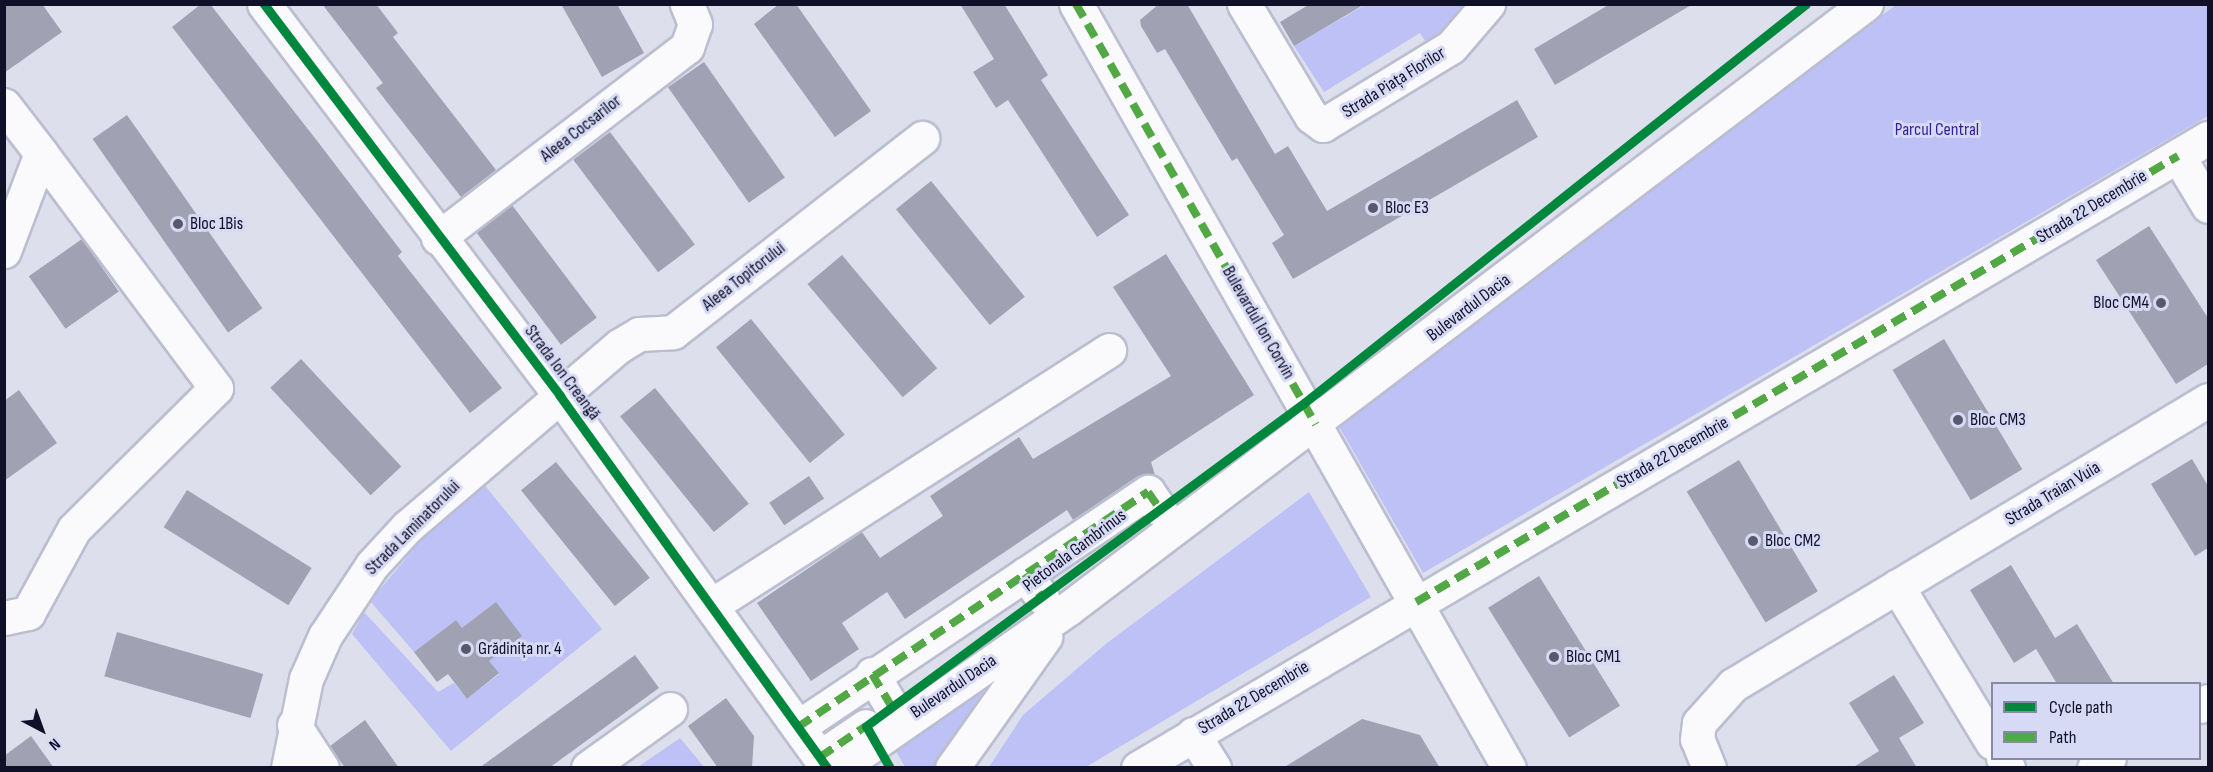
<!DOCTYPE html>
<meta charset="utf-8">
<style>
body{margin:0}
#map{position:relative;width:2213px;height:772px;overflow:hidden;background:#dddfed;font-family:"Sofia Sans Condensed",sans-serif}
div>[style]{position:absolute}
.green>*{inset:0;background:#bdc1f5}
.building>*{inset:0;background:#a0a2b3;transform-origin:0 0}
.roads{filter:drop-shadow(2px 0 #bbbed0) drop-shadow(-2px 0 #bbbed0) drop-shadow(0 2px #bbbed0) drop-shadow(0 -2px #bbbed0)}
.minor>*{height:33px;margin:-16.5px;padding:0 16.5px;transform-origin:16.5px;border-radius:16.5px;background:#fafafc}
.major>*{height:33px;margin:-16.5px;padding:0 16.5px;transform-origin:16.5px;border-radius:16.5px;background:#fafafc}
.quiet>*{height:8px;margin-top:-4px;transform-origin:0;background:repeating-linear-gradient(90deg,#51a844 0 15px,transparent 0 23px)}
.cycleway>*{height:9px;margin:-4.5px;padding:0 4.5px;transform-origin:4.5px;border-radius:4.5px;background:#00873e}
.dots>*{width:16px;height:16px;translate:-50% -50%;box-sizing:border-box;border:3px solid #d6daf4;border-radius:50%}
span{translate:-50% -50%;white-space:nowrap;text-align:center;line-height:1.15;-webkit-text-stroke:6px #d6daf4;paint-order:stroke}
.street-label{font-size:18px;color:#101128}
.park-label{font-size:18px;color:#351f9e}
.poi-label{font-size:18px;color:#101128}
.left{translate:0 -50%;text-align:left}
.right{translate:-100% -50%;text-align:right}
.frame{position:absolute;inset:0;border:6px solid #101128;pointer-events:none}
.legend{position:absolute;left:1991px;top:682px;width:210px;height:78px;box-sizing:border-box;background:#d6daf4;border:2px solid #878aa2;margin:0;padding:8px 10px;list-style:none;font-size:18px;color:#101128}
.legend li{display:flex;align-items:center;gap:12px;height:30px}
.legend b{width:30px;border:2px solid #878aa2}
.north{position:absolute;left:12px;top:700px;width:60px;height:60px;-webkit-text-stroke:4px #d6daf4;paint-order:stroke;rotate:139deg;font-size:16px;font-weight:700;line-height:24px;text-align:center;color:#101128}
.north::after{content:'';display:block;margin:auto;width:21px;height:27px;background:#101128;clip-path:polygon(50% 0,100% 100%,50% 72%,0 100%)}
</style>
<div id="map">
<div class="green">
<i style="clip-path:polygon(1365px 5px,1464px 5px,1432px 52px,1420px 33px,1324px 92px,1294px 46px)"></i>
<i style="clip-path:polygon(1896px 5px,2208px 5px,2208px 116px,1423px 573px,1337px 423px)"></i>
<i style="clip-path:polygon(482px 482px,602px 629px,451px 751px,352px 634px,364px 612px,438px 692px,454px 683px,467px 699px,499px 674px,489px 661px,521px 636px,462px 628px,456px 620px,414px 652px,370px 601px,434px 525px)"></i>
<i style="clip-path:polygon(1309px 492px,1371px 597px,1086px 767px,989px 767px,1023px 715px,1107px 643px)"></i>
<i style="clip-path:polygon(1002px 672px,936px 767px,905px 767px,893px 746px)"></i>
<i style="clip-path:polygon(680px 738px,704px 767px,638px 767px)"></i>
</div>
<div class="building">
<i style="clip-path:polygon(4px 4px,42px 4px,62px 32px,4px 73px)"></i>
<i style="clip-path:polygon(201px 4px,210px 4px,318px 142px,402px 252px,398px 256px,502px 388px,470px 413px,172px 27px)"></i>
<i style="clip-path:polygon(322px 4px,376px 4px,398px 33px,393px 37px,496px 170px,461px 197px,376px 88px,383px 83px)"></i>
<i style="clip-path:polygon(561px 4px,617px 4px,644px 53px,602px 77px)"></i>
<i style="clip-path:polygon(779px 4px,796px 4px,871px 111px,835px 137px,754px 24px)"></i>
<i style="clip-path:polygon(960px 4px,1004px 4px,1048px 75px,1041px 80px,1129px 215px,1097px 237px,1008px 100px,996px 108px,973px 72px,994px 59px)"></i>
<i style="clip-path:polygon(1159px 4px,1187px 4px,1275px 154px,1288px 146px,1327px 211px,1517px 100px,1538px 137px,1293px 279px,1272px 243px,1284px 235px,1237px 158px,1232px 161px,1165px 49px,1157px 53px,1141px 26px,1140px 20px)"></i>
<i style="clip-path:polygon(1310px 4px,1365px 4px,1294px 46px,1280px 22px)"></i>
<i style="clip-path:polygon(1610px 4px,1693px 4px,1555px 85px,1534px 49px)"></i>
<i style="left:704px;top:62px;width:141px;height:44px;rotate:55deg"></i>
<i style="left:127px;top:115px;width:236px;height:42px;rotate:55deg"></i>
<i style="left:610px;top:132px;width:141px;height:46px;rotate:53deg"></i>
<i style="left:931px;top:181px;width:149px;height:45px;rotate:51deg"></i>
<i style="left:512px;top:205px;width:141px;height:45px;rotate:53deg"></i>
<i style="clip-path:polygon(2149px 226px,2208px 318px,2208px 364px,2176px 384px,2096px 260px)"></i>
<i style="left:82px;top:239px;width:64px;height:65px;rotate:55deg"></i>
<i style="clip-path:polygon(1166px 254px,1254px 395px,1151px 462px,1155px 475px,1138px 476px,1073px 520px,1067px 510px,905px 619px,887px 592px,842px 623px,859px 649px,811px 681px,757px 603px,862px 532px,880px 558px,943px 516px,930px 496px,1019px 437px,1033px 459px,1171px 376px,1113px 287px)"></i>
<i style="left:842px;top:255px;width:148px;height:45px;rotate:50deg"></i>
<i style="left:751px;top:319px;width:149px;height:45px;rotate:51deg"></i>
<i style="left:1944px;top:339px;width:152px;height:60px;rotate:59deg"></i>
<i style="left:301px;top:359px;width:147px;height:42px;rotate:47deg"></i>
<i style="left:655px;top:388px;width:149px;height:45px;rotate:51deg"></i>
<i style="clip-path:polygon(19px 390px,57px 443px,4px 481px,4px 401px)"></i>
<i style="clip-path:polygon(2192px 459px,2208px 486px,2208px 548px,2195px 556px,2151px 484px)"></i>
<i style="left:1739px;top:460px;width:153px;height:61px;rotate:59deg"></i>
<i style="left:556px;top:462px;width:149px;height:45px;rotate:51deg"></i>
<i style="left:809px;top:476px;width:27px;height:48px;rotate:56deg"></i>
<i style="left:187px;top:490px;width:147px;height:44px;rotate:32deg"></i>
<i style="clip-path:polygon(2011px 565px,2055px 638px,2077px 624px,2114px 684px,2057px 684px,2036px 649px,2014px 663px,1970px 590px)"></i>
<i style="left:1539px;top:576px;width:153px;height:60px;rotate:58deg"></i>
<i style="clip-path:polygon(496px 602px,522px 636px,489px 661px,499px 673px,467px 699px,448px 674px,437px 682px,414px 652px,456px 620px,462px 628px)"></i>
<i style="left:117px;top:632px;width:152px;height:46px;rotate:16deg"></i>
<i style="clip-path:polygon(635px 655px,659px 688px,549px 768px,479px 768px)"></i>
<i style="clip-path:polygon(1894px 675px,1924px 723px,1899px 738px,1917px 768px,1852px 768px,1879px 751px,1849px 703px)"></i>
<i style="clip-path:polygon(726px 698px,754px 736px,752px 768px,718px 768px,688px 726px)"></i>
<i style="clip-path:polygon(1362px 719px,1420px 735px,1440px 768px,1283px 768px)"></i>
<i style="clip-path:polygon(365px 720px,399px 768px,345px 768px,336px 755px,330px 746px)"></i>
<i style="clip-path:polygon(31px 736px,54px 768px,4px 768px,4px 756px)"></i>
</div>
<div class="roads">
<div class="minor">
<i style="left:264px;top:4px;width:491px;rotate:52.9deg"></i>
<i style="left:560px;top:396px;width:458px;rotate:54.3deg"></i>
<i style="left:1076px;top:4px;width:878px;rotate:60.46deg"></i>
<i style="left:1244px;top:4px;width:131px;rotate:59.1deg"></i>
<i style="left:1311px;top:116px;width:15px;rotate:37deg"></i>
<i style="left:1323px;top:125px;width:150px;rotate:-31.4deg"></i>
<i style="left:1451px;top:47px;width:57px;rotate:-49.3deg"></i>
<i style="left:4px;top:105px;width:61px;rotate:52.4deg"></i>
<i style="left:41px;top:153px;width:105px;rotate:110.7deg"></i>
<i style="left:2178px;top:156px;width:58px;rotate:59deg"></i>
<i style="left:438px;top:238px;width:314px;rotate:-37.5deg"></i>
<i style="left:687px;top:47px;width:24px;rotate:-71deg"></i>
<i style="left:695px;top:24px;width:22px;rotate:-112deg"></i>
<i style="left:1025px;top:574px;width:29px;rotate:54deg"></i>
<i style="left:1897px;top:586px;width:183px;rotate:58.7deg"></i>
<i style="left:712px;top:605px;width:472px;rotate:-32.7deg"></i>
<i style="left:4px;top:618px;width:25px;rotate:-12deg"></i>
<i style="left:28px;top:613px;width:96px;rotate:-61.3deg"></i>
<i style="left:74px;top:529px;width:200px;rotate:-44.8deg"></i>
<i style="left:216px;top:388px;width:293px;rotate:-126.7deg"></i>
<i style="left:872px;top:674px;width:39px;rotate:59deg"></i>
<i style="left:2200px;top:706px;width:9px;rotate:-32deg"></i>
<i style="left:294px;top:725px;width:51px;rotate:56.9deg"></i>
<i style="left:798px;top:727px;width:422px;rotate:-33.9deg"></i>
<i style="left:1148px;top:492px;width:21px;rotate:55deg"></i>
<i style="left:1193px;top:734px;width:40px;rotate:58deg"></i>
<i style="left:820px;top:757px;width:55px;rotate:-34deg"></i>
<i style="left:2003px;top:758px;width:11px;rotate:63deg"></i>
<i style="left:288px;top:768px;width:91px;rotate:-78.6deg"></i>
<i style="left:306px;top:679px;width:47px;rotate:-66.2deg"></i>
<i style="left:325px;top:636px;width:85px;rotate:-56.5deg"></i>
<i style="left:372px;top:565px;width:52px;rotate:-47.4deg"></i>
<i style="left:407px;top:527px;width:279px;rotate:-40.5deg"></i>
<i style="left:619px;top:346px;width:23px;rotate:-31deg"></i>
<i style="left:639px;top:334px;width:34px;rotate:-3deg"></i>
<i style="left:673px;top:332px;width:316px;rotate:-37.9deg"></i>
<i style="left:588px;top:768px;width:101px;rotate:-35.7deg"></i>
<i style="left:1138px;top:768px;width:1242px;rotate:-30.49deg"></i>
<i style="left:1709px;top:768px;width:31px;rotate:-112deg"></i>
<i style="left:1697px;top:739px;width:16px;rotate:-83deg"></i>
<i style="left:1699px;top:723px;width:51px;rotate:-48.2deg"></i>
<i style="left:1733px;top:685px;width:554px;rotate:-30.96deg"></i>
<i style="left:2094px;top:768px;width:18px;rotate:-34deg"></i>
</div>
<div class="major">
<i style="left:839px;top:768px;width:280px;rotate:-34.8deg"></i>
<i style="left:1069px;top:608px;width:1000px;rotate:-37.16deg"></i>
<i style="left:952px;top:768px;width:161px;rotate:-54.6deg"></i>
</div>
</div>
<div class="quiet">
<i style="left:1076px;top:4px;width:484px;rotate:60.3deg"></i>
<i style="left:1025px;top:574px;width:29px;rotate:54deg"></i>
<i style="left:1416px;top:602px;width:883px;rotate:-30.34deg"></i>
<i style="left:872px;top:674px;width:39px;rotate:59deg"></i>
<i style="left:798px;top:727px;width:422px;rotate:-33.9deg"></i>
<i style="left:1148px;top:492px;width:21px;rotate:55deg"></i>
<i style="left:820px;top:757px;width:55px;rotate:-34deg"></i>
</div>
<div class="cycleway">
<i style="left:264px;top:4px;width:491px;rotate:52.9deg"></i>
<i style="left:560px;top:396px;width:458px;rotate:54.3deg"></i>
<i style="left:890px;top:768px;width:48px;rotate:-119.7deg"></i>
<i style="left:866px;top:726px;width:544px;rotate:-36.41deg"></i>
<i style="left:1304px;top:403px;width:641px;rotate:-38.48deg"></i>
</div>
<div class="dots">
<i style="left:1373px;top:208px;background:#58596d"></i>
<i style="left:178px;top:224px;background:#58596d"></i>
<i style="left:2161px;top:303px;background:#58596d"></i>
<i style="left:1958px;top:420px;background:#58596d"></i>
<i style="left:1753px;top:541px;background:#58596d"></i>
<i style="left:466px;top:649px;background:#58596d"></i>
<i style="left:1554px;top:657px;background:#58596d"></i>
</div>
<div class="street-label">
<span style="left:1394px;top:83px;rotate:-32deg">Strada Piața Florilor</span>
<span style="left:581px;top:129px;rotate:-38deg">Aleea Cocsarilor</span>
<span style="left:2092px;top:207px;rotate:-31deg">Strada 22 Decembrie</span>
<span style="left:744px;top:277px;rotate:-38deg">Aleea Topitorului</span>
<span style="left:1469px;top:308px;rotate:-37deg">Bulevardul Dacia</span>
<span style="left:1258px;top:323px;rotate:60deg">Bulevardul Ion Corvin</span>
<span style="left:562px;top:373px;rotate:53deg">Strada Ion Creangă</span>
<span style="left:1673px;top:453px;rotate:-30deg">Strada 22 Decembrie</span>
<span style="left:2053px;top:494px;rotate:-31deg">Strada Traian Vuia</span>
<span style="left:413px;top:528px;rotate:-45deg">Strada Laminatorului</span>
<span style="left:1075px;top:551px;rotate:-37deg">Pietonala Gambrinus</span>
<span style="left:954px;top:687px;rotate:-34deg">Bulevardul Dacia</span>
<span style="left:1254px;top:698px;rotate:-31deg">Strada 22 Decembrie</span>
</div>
<div class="park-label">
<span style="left:1937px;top:130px">Parcul Central</span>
</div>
<div class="poi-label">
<span class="left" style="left:1385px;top:208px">Bloc E3</span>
<span class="left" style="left:190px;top:224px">Bloc 1Bis</span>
<span class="right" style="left:2149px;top:303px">Bloc CM4</span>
<span class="left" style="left:1970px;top:420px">Bloc CM3</span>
<span class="left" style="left:1765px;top:541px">Bloc CM2</span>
<span class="left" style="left:478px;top:649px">Grădinița nr. 4</span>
<span class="left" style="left:1566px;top:657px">Bloc CM1</span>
</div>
<div class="frame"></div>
<ul class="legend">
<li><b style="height:8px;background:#00873e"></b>Cycle path</li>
<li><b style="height:8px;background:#51a844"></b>Path</li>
</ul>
<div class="north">N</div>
</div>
